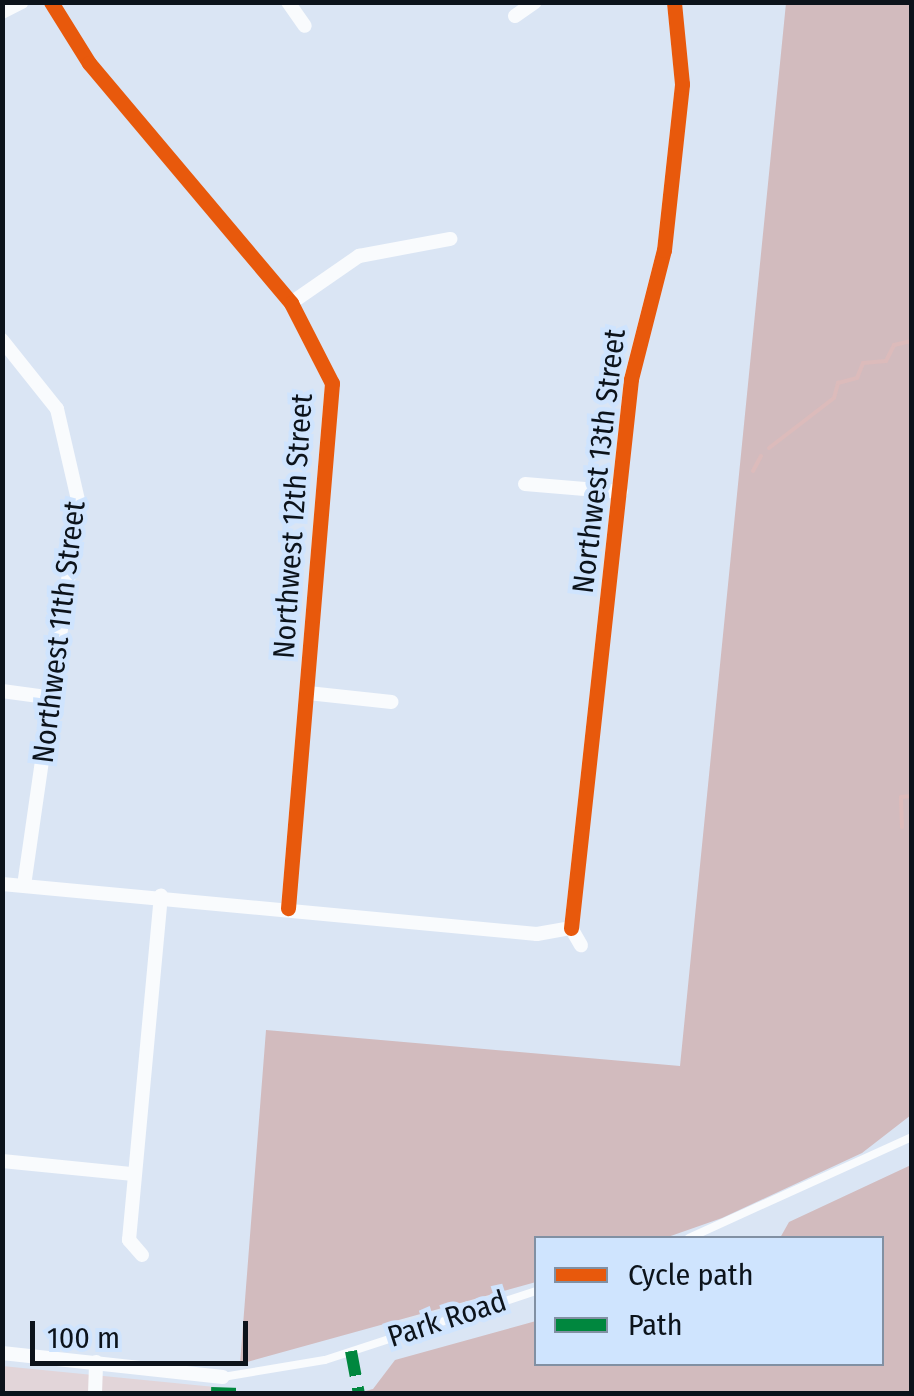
<!DOCTYPE html>
<style>
body{margin:0}
#map{position:relative;width:914px;height:1396px;overflow:hidden;background:#dae5f4;font-family:"Fira Sans Condensed",sans-serif}
div>[style]{position:absolute}
.green>*{inset:0;background:#e2d5d9}
.forest>*{inset:0;background:#d2bbbe}
.stream>*{height:4px;margin:-2px;padding:0 2px;transform-origin:2px;border-radius:2px;background:#dcbbbb}
.lane>*{height:8px;margin:-4px;padding:0 4px;transform-origin:4px;border-radius:4px;background:#f9fbfd}
.street>*{height:14px;margin:-7px;padding:0 7px;transform-origin:7px;border-radius:7px;background:#f9fbfd}
.quiet>*{height:12px;margin-top:-6px;transform-origin:0;background:repeating-linear-gradient(90deg,#00873e 0 25px,transparent 0 37px)}
.cycleway>*{height:15px;margin:-7.5px;padding:0 7.5px;transform-origin:7.5px;border-radius:7.5px;background:#e8590c}
span{translate:-50% -50%;white-space:nowrap;text-align:center;line-height:1.15;-webkit-text-stroke:9px #cfe4fe;paint-order:stroke}
.street-label{font-size:30px;color:#0c131b}
.frame{position:absolute;inset:0;border:5px solid #0c131b;pointer-events:none}
.legend{position:absolute;left:534px;top:1236px;width:350px;height:130px;box-sizing:border-box;background:#cfe4fe;border:2px solid #8190a3;margin:0;padding:12px 18px;list-style:none;font-size:30px;color:#0c131b}
.legend li{display:flex;align-items:center;gap:20px;height:50px}
.legend b{width:50px;border:2px solid #8190a3}
.scale{position:absolute;left:30px;top:1321px;width:218px;height:45px;box-sizing:border-box;border:5px solid #0c131b;border-top:0;padding-left:12px;font-size:30px;line-height:35px;white-space:nowrap;color:#0c131b;-webkit-text-stroke:8px #cfe4fe;paint-order:stroke}
</style>
<div id="map">
<div class="green">
<i style="clip-path:polygon(2px 1366px,225px 1388px,225px 1393px,3px 1393px)"></i>
</div>
<div class="forest">
<i style="clip-path:polygon(786px 3px,911px 3px,911px 1115px,862px 1153px,722px 1218px,665px 1238px,536px 1238px,536px 1282px,240px 1364px,266px 1030px,680px 1066px)"></i>
<i style="clip-path:polygon(911px 1165px,911px 1393px,357px 1393px,373px 1389px,395px 1360px,536px 1321px,536px 1364px,882px 1364px,882px 1238px,780px 1238px,789px 1222px)"></i>
</div>
<div class="stream">
<i style="left:769px;top:448px;width:82px;rotate:-37.6deg"></i>
<i style="left:834px;top:398px;width:16px;rotate:-75deg"></i>
<i style="left:838px;top:383px;width:20px;rotate:-15deg"></i>
<i style="left:857px;top:378px;width:16px;rotate:-68deg"></i>
<i style="left:863px;top:363px;width:23px;rotate:-5deg"></i>
<i style="left:886px;top:361px;width:18px;rotate:-63deg"></i>
<i style="left:894px;top:345px;width:18px;rotate:-13deg"></i>
<i style="left:753px;top:471px;width:17px;rotate:-62deg"></i>
<i style="left:902px;top:827px;width:30px;rotate:-92deg"></i>
<i style="left:901px;top:797px;width:11px;rotate:-5deg"></i>
</div>
<div class="lane">
<i style="left:689px;top:1238px;width:245px;rotate:-24.4deg"></i>
<i style="left:223px;top:1377px;width:103px;rotate:-9.5deg"></i>
<i style="left:325px;top:1360px;width:222px;rotate:-18.1deg"></i>
</div>
<div class="street">
<i style="left:51px;top:2px;width:72px;rotate:58.1deg"></i>
<i style="left:89px;top:63px;width:314px;rotate:49.9deg"></i>
<i style="left:291px;top:303px;width:90px;rotate:62.9deg"></i>
<i style="left:332px;top:383px;width:527px;rotate:94.79deg"></i>
<i style="left:288px;top:2px;width:29px;rotate:55deg"></i>
<i style="left:2px;top:12px;width:22px;rotate:-27deg"></i>
<i style="left:515px;top:16px;width:24px;rotate:-35deg"></i>
<i style="left:291px;top:303px;width:83px;rotate:-34.7deg"></i>
<i style="left:359px;top:256px;width:93px;rotate:-10.6deg"></i>
<i style="left:2px;top:340px;width:88px;rotate:51.4deg"></i>
<i style="left:57px;top:409px;width:98px;rotate:77deg"></i>
<i style="left:79px;top:504px;width:384px;rotate:98.2deg"></i>
<i style="left:525px;top:484px;width:96px;rotate:4.8deg"></i>
<i style="left:2px;top:691px;width:52px;rotate:7.7deg"></i>
<i style="left:308px;top:693px;width:84px;rotate:6.1deg"></i>
<i style="left:2px;top:884px;width:537px;rotate:5.34deg"></i>
<i style="left:537px;top:934px;width:35px;rotate:-10deg"></i>
<i style="left:571px;top:928px;width:552px;rotate:-83.76deg"></i>
<i style="left:631px;top:379px;width:133px;rotate:-75.7deg"></i>
<i style="left:664px;top:250px;width:167px;rotate:-83.8deg"></i>
<i style="left:682px;top:84px;width:82px;rotate:-95.6deg"></i>
<i style="left:571px;top:928px;width:20px;rotate:60deg"></i>
<i style="left:2px;top:1161px;width:132px;rotate:5.7deg"></i>
<i style="left:142px;top:1255px;width:20px;rotate:-131deg"></i>
<i style="left:129px;top:1240px;width:346px;rotate:-84.7deg"></i>
<i style="left:2px;top:1353px;width:222px;rotate:6.2deg"></i>
<i style="left:95px;top:1394px;width:32px;rotate:-88deg"></i>
</div>
<div class="quiet">
<i style="left:351px;top:1351px;width:44px;rotate:79.5deg"></i>
<i style="left:211px;top:1393px;width:30px;rotate:2deg"></i>
</div>
<div class="cycleway">
<i style="left:51px;top:2px;width:72px;rotate:58.1deg"></i>
<i style="left:89px;top:63px;width:314px;rotate:49.9deg"></i>
<i style="left:291px;top:303px;width:90px;rotate:62.9deg"></i>
<i style="left:332px;top:383px;width:527px;rotate:94.79deg"></i>
<i style="left:571px;top:928px;width:552px;rotate:-83.76deg"></i>
<i style="left:631px;top:379px;width:133px;rotate:-75.7deg"></i>
<i style="left:664px;top:250px;width:167px;rotate:-83.8deg"></i>
<i style="left:682px;top:84px;width:82px;rotate:-95.6deg"></i>
</div>
<div class="street-label">
<span style="left:599px;top:461px;rotate:-83deg">Northwest 13th Street</span>
<span style="left:293px;top:526px;rotate:-86deg">Northwest 12th Street</span>
<span style="left:59px;top:632px;rotate:-83deg">Northwest 11th Street</span>
<span style="left:447px;top:1319px;rotate:-18deg">Park Road</span>
</div>
<div class="frame"></div>
<ul class="legend">
<li><b style="height:12px;background:#e8590c"></b>Cycle path</li>
<li><b style="height:12px;background:#00873e"></b>Path</li>
</ul>
<div class="scale">100 m</div>
</div>
